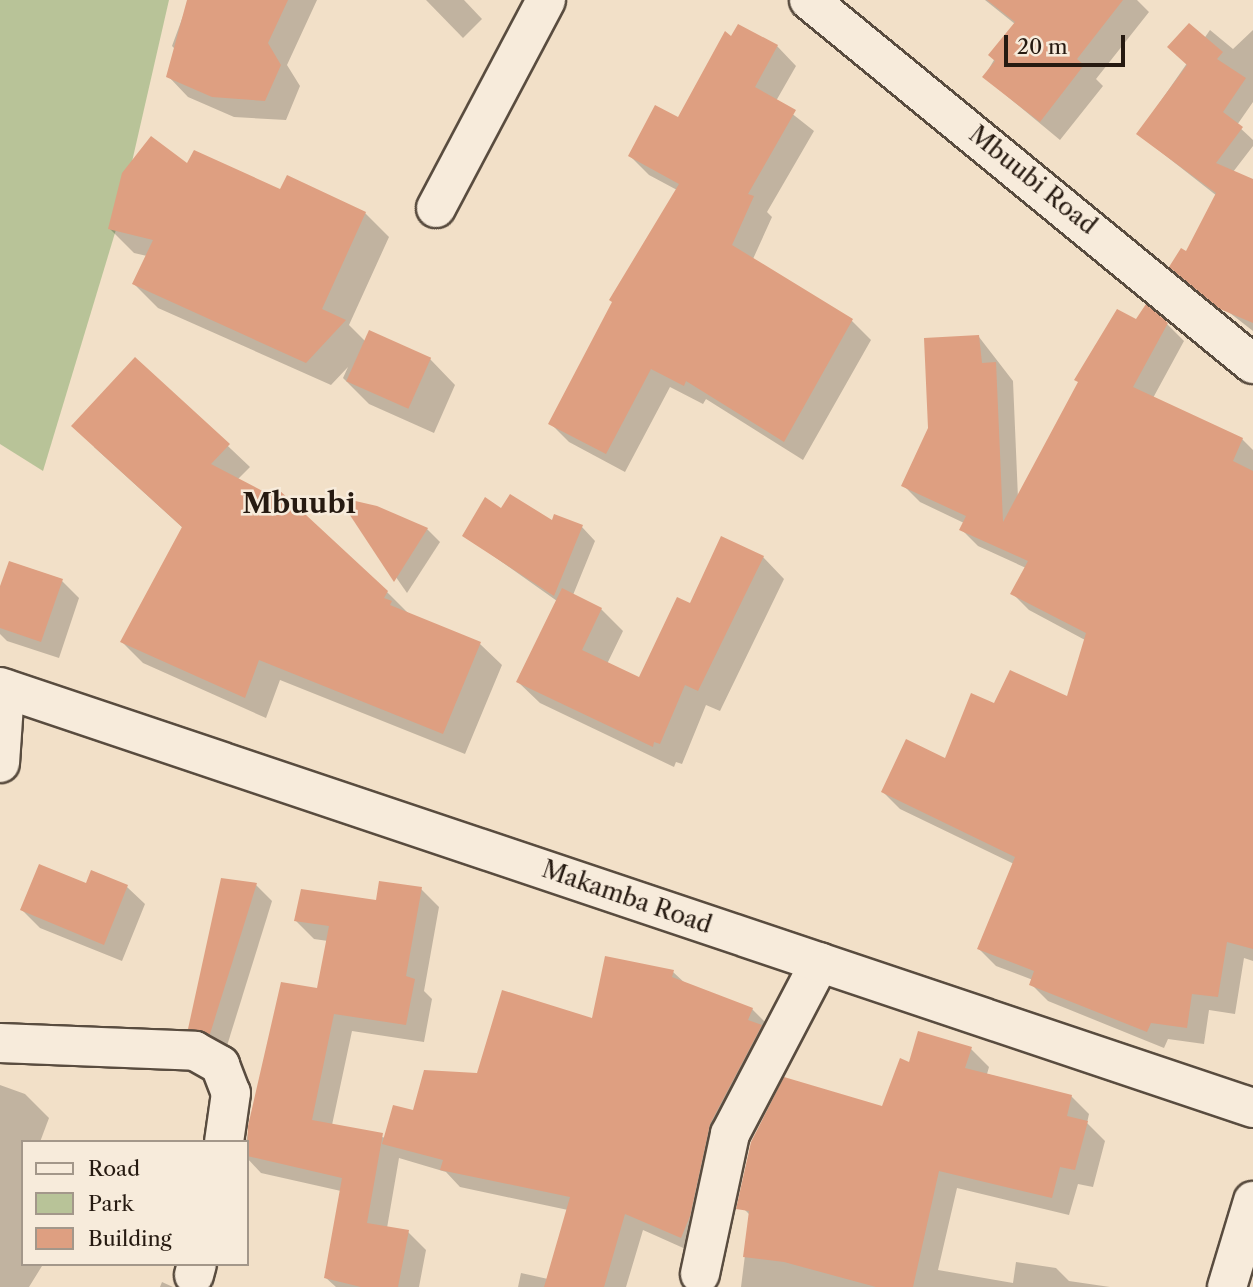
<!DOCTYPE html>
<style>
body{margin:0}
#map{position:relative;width:1253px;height:1287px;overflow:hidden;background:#f2e0c8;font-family:"Libre Caslon Text",serif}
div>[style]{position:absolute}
.green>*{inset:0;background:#b8c398}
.shadow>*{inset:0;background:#0003}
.building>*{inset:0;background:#de9f81;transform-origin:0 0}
.roads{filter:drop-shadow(2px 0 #594c3f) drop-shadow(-2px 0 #594c3f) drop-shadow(0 2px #594c3f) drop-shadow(0 -2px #594c3f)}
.street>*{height:38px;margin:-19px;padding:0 19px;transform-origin:19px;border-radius:19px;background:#f7ebdb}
.secondary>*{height:38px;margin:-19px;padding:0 19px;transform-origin:19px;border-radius:19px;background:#f7ebdb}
span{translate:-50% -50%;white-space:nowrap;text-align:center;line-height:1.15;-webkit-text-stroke:5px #f7ebdb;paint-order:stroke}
.street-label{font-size:24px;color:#261a11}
.quarter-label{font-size:28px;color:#261a11;font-weight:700}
.legend{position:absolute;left:21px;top:1140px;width:228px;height:126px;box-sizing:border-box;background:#f7ebdb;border:2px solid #a3978a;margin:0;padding:9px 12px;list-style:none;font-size:21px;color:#261a11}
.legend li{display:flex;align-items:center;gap:14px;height:35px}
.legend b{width:35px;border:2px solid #a3978a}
.scale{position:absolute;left:1004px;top:35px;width:121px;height:32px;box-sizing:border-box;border:4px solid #261a11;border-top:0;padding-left:9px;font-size:21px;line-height:24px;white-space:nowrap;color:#261a11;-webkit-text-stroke:5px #f7ebdb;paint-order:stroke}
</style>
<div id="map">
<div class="green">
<i style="clip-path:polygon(0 0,169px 0,118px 223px,43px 471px,0 444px)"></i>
</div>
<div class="shadow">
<i style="clip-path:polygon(189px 0,317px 0,287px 65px,300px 86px,286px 120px,234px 117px,188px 97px,168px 76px,178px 52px,172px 46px)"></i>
<i style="clip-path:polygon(426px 0,464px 0,482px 19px,463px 38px)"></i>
<i style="clip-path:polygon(985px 0,1137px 0,1149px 12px,1096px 79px,1103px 86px,1060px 140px,984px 77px,1015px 24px)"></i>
<i style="clip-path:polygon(1210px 30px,1233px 49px,1253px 30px,1253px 102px,1237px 125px,1253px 140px,1253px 146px,1233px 172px,1253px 181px,1253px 331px,1171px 267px,1187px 253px,1217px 196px,1138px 134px)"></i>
<i style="clip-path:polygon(732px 38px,777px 46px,796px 66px,776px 101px,814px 131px,767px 212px,772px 217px,753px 259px,852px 321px,871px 340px,803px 460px,706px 399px,703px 404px,670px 387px,625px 472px,569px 442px,550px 423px,677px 190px,649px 175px,630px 156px,679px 120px)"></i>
<i style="clip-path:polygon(188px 166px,365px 213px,389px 237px,349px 325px,365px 341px,430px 359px,455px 385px,434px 433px,369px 404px,343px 378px,348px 367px,331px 385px,158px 308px,134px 284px,147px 256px,134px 253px,110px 229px)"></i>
<i style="clip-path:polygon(1137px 322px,1167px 324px,1184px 341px,1153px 398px,1242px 439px,1253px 450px,1253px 961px,1244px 958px,1235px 1014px,1209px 1010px,1204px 1044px,1168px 1039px,1164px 1048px,1048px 1001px,1031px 984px,1033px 980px,996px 966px,979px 949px,1014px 864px,900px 809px,883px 792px,946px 760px,995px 705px,1068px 699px,1085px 640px,1029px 610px,1012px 593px,1026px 568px,978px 546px,961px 529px,964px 523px,920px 502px,903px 485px,979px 337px,1013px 381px,1018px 498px)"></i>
<i style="clip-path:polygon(136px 359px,250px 467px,237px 480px,387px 592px,409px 614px,480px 644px,502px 665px,465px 754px,280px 680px,266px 718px,143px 663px,122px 642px,183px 528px,94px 447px)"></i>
<i style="clip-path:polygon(342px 499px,377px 507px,427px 529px,440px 542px,407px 593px)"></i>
<i style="clip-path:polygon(501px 511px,582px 527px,595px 541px,573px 595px,601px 609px,623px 631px,607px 664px,640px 679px,691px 605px,763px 557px,784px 579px,720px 711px,706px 705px,682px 764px,676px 762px,674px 767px,540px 703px,518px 682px,557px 601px,464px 535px)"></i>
<i style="clip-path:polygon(62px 581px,79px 598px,59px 658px,7px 641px,0 634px,0 591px)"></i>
<i style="clip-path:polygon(92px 873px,127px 887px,145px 904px,122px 961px,40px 928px,22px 910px,87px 886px)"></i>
<i style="clip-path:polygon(256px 885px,272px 901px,226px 1049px,206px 1045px,190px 1028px)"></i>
<i style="clip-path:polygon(421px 889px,439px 907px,424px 991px,432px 999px,424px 1042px,352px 1031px,332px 1125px,386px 1138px,414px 1112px,478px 1075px,593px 1020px,673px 972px,686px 984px,752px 1009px,770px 1027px,699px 1255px,643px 1230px,626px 1287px,518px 1287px,521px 1273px,548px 1279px,568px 1210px,460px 1187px,446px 1172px,399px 1158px,387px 1228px,408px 1232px,426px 1250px,419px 1287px,336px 1287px,326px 1278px,341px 1191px,261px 1173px,247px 1158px,246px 1142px,282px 984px,318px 990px,328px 941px,314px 939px,296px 921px)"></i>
<i style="clip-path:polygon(971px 1049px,989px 1067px,987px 1074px,1071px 1096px,1089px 1114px,1087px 1123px,1105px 1141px,1093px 1187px,1078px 1184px,1069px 1215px,957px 1188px,938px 1270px,1013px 1283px,1016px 1262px,1056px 1268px,1069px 1281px,1110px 1287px,741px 1287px,750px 1215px,744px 1209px,883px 1109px,911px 1064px)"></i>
<i style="clip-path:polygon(0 1085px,25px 1094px,49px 1118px,40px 1142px,23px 1142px,23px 1264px,42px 1266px,29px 1287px,0 1287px)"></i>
<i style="clip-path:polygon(162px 1282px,173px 1287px,160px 1287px)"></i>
</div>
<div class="building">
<i style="clip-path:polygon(187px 0,288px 0,268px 43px,281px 65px,265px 101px,212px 97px,166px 77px)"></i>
<i style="clip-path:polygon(987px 0,1123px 0,1077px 59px,1084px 65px,1040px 122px,982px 77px,995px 61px,988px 55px,1015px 22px)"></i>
<i style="clip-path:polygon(1189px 23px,1223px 52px,1217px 59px,1246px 78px,1223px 112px,1243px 127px,1216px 163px,1253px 179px,1253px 323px,1220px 309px,1169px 267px,1181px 248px,1186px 251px,1216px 193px,1136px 134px,1187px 65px,1167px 47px)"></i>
<i style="clip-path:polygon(738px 24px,778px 45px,755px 87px,796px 110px,748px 194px,754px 196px,732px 245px,853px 319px,784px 442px,686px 381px,684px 386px,651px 369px,606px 454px,548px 424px,612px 302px,609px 300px,679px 184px,628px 156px,655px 105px,678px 117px,725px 31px,731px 36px)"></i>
<i style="clip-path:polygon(151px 136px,187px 163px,194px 150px,280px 189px,287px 175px,366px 212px,322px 309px,346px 320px,306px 363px,132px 284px,153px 240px,108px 229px,122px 173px)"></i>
<i style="clip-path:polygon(1146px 304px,1168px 323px,1133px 387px,1243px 438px,1233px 461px,1253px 471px,1253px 949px,1227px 942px,1218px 997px,1192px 994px,1187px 1028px,1151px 1023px,1147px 1032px,1029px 985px,1034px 971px,977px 949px,1015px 857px,881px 792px,906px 739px,945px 758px,971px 693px,994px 703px,1010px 670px,1067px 696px,1086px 633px,1010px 594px,1028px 561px,959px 530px,966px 516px,901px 486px,928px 428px,924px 338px,979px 335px,982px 363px,996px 362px,1003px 522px,1078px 382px,1074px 380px,1117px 309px,1136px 319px)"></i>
<i style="left:369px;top:330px;width:68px;height:56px;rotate:24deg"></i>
<i style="clip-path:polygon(135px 357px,230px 444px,211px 464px,274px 497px,278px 489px,388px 591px,384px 598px,392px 601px,390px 605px,481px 642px,443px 734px,259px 660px,245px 698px,120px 642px,182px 527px,71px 426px)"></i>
<i style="clip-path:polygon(510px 494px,552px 520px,554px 514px,583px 525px,554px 596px,462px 536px,485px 497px,501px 508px)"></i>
<i style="clip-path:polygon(338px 497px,377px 506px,428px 528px,394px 582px)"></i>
<i style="clip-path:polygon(721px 536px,764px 556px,698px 691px,685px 685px,660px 744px,654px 742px,653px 747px,516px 682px,562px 588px,602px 608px,582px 650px,639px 677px,677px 597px,690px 603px)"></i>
<i style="clip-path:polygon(9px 561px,63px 579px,41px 642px,0 628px,0 586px)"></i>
<i style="clip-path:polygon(39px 864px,86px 883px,91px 870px,128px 885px,104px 945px,20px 910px)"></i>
<i style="clip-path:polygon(221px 878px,257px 883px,210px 1034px,188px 1029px)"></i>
<i style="clip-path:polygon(379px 881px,422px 887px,406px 976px,415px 979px,406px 1025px,334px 1014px,312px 1120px,383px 1133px,367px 1223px,409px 1230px,398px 1287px,361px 1287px,324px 1278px,342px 1178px,247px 1156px,248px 1126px,281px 982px,317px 988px,329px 926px,294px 921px,301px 889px,376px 900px)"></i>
<i style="clip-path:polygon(605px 956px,674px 970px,672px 977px,753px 1008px,748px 1020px,762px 1025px,710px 1124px,690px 1216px,681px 1238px,625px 1214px,604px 1287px,544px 1287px,570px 1197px,440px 1170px,443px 1160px,382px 1144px,393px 1105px,413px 1110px,424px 1070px,477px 1073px,502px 990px,592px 1018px)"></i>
<i style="clip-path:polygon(918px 1031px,972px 1047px,965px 1068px,1072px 1095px,1067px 1116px,1088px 1121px,1075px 1170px,1060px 1167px,1052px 1198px,939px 1171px,913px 1287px,876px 1287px,784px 1262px,743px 1257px,749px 1211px,736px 1209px,751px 1142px,784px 1077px,882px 1106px,900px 1058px,909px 1062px)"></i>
</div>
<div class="roads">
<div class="street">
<i style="left:809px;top:0;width:574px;rotate:39.35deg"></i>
<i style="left:436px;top:208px;width:235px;rotate:-62.1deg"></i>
<i style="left:0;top:763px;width:74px;rotate:-86.1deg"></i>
<i style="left:0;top:1043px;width:195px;rotate:2.3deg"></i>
<i style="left:195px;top:1051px;width:29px;rotate:29deg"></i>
<i style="left:220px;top:1065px;width:30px;rotate:69deg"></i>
<i style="left:231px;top:1093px;width:49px;rotate:98.1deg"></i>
<i style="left:700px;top:1274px;width:143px;rotate:-77.9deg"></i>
<i style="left:730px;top:1134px;width:194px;rotate:-62.4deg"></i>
<i style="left:194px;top:1275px;width:11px;rotate:-75deg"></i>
</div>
<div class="secondary">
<i style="left:0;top:687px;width:1322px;rotate:18.57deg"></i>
<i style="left:1227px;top:1287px;width:90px;rotate:-73.2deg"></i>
</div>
</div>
<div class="street-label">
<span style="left:1033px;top:180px;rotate:39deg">Mbuubi Road</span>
<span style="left:627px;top:897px;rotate:19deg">Makamba Road</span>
</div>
<div class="quarter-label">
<span style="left:299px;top:503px">Mbuubi</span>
</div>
<ul class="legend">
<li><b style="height:9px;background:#f7ebdb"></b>Road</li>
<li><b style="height:19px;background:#b8c398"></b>Park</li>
<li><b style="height:19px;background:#de9f81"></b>Building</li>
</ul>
<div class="scale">20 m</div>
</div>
